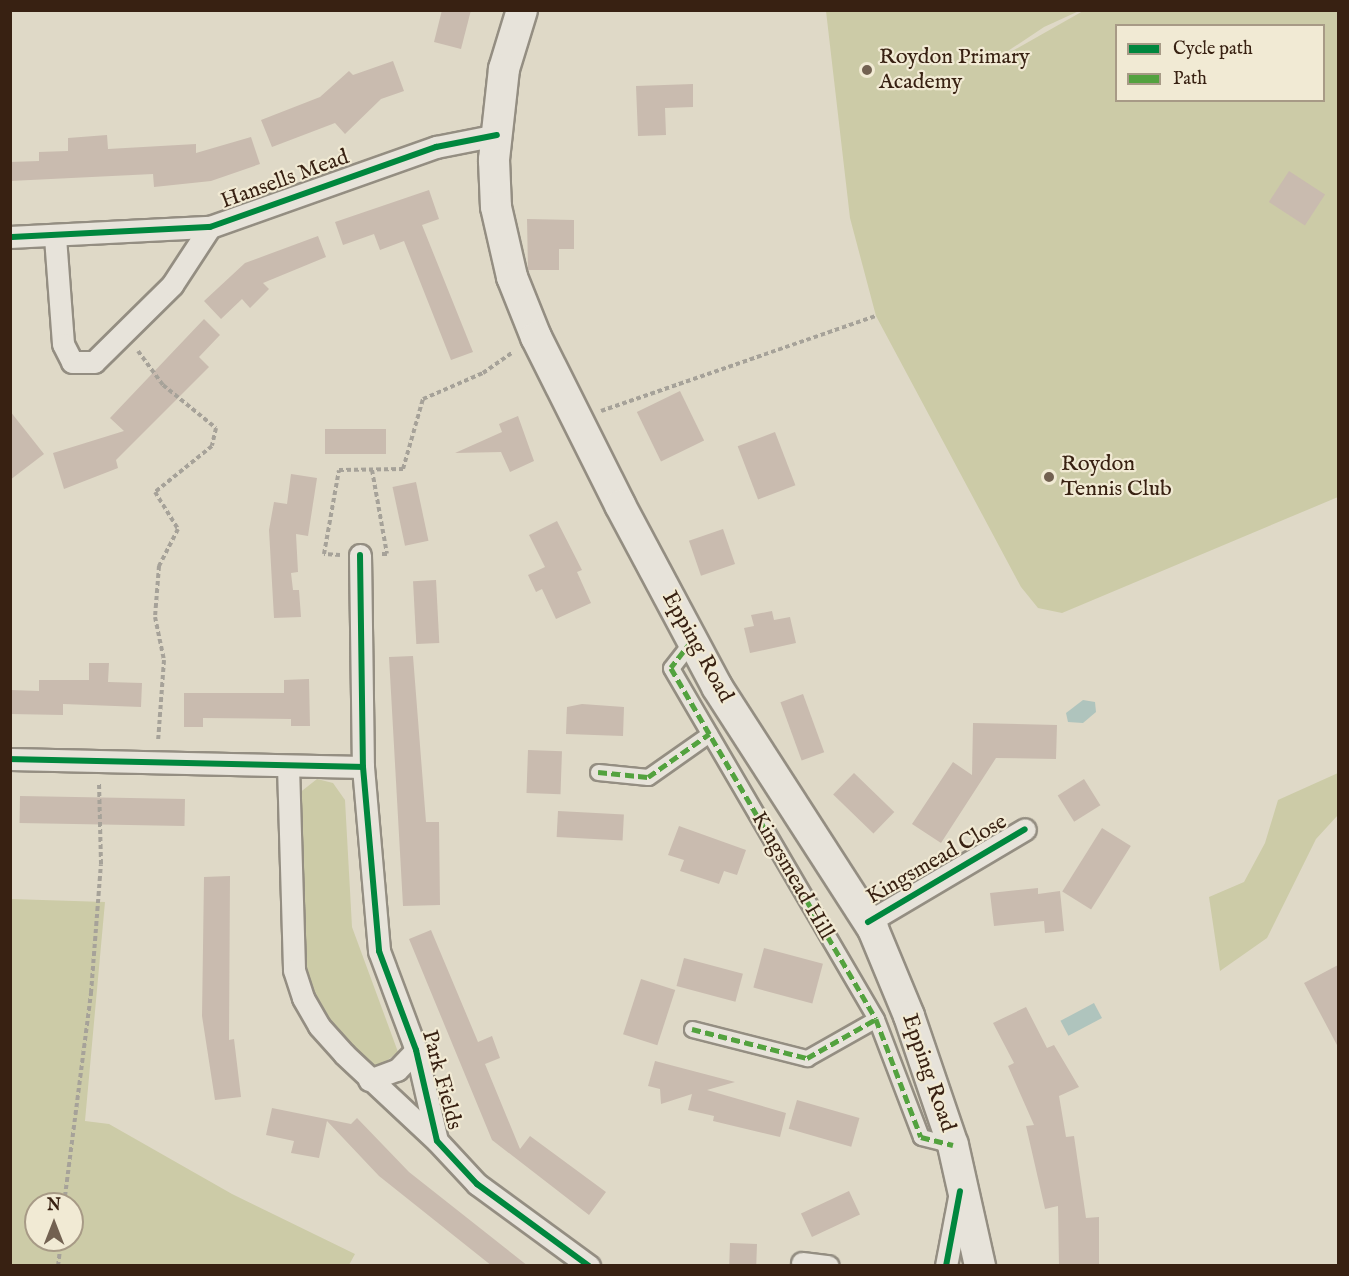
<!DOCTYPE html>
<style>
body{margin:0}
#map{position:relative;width:1349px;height:1276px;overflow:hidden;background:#dfd9c7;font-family:"IM FELL English",serif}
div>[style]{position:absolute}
.green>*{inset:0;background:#cccba7}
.water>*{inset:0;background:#afc4bd;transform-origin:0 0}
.building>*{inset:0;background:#c9bbaf;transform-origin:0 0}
.path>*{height:4px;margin-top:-2px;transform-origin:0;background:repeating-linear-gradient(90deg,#a6a299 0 4.5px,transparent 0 7.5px)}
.roads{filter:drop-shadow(2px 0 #948e82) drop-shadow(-2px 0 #948e82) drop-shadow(0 2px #948e82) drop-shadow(0 -2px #948e82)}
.pedestrian>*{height:15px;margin:-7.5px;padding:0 7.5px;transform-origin:7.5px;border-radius:7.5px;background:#e7e3da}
.minor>*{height:21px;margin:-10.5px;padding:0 10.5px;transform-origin:10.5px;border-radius:10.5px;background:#e7e3da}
.secondary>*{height:30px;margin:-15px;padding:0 15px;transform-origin:15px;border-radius:15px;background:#e7e3da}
.quiet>*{height:4.5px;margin-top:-2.25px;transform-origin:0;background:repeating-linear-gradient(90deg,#53a23f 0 9px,transparent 0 13.5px)}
.cycleway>*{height:6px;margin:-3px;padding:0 3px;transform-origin:3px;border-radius:3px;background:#00873e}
.dots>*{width:16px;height:16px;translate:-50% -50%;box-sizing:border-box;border:3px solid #f1ead4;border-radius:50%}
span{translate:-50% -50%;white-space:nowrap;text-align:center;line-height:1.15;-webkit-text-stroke:4.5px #f1ead4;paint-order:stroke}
.poi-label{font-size:22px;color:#382112}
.left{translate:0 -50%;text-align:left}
.street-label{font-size:22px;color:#382112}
.frame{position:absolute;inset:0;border:12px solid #382112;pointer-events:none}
.legend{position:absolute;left:1115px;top:24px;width:210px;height:78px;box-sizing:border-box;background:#f1ead4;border:2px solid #a79a86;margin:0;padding:8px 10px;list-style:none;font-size:18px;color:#382112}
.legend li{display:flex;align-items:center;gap:12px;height:30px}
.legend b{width:30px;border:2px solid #a79a86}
.north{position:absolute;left:24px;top:1192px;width:60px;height:60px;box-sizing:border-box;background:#f1ead4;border:2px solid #a79a86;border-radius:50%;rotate:0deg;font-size:16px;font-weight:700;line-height:24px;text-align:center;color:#382112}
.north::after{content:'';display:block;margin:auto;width:21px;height:27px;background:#726151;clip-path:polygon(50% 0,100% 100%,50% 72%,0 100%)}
</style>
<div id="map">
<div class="green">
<i style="clip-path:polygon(evenodd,826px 11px,1079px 11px,1044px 27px,984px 67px,1083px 11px,1338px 11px,1338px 497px,1062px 613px,1038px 608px,1021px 587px,876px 316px,850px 218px,826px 11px,1116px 26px,1324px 26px,1324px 100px,1116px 100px,1116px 26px)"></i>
<i style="clip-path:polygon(1338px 773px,1338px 815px,1316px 839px,1267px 938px,1220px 971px,1209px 897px,1244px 882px,1265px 843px,1278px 800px)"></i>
<i style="clip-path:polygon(317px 779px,333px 783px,345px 800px,352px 927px,398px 1052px,375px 1070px,303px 998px,298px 794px)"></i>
<i style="clip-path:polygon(evenodd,11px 899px,105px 902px,85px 1121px,109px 1124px,232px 1194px,355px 1254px,349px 1265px,11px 1265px,11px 899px,36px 1204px,72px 1204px,72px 1240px,36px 1240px,36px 1204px)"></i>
</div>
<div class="water">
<i style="clip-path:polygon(1083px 700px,1095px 702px,1096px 712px,1083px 723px,1068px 722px,1066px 713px)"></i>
<i style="left:1094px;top:1003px;width:17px;height:38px;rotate:62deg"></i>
</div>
<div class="building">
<i style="clip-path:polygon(442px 10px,471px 10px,461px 49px,434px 42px)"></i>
<i style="clip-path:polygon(393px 61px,404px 91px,381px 99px,345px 134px,335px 123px,272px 147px,261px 120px,320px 97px,349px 71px,353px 75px)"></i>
<i style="clip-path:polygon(693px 84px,693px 107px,665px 108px,666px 135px,638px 136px,636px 86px)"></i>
<i style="clip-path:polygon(107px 135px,108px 149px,196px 144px,196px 153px,251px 137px,260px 164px,211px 181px,154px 187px,153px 174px,10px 181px,10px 162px,39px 161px,39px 152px,68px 151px,68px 138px)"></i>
<i style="left:1289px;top:171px;width:43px;height:37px;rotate:33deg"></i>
<i style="clip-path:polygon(429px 190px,439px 219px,422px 225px,473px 352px,451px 360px,404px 241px,380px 250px,374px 234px,343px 245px,335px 222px)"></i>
<i style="clip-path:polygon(527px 219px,574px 220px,574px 249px,559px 249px,559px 270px,528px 270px)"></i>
<i style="clip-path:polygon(318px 236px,326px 257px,263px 283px,269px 289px,250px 308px,242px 299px,221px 319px,204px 301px,245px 263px)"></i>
<i style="clip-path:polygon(204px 319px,220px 335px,199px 357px,209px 367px,116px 460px,118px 468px,64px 489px,53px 453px,124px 431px,110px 418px)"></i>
<i style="left:680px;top:391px;width:55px;height:48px;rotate:64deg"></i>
<i style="clip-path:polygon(10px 411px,44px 454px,10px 480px)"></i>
<i style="clip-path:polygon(518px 416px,534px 461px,510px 472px,501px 452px,455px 453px,502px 432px,499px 424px)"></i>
<i style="left:386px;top:429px;width:25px;height:61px;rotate:90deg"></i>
<i style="left:775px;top:432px;width:57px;height:40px;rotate:69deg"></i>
<i style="clip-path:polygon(291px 474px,317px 478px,308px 536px,296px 534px,298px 572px,291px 573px,293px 590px,299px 590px,301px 617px,274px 618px,269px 530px,274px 502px,287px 504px)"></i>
<i style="left:416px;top:482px;width:60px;height:24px;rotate:78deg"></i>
<i style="clip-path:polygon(557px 521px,582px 570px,577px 572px,591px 603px,556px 619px,542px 589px,536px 592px,528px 575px,545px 567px,529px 535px)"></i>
<i style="left:723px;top:529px;width:37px;height:36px;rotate:71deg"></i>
<i style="left:436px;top:580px;width:63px;height:23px;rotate:87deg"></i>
<i style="clip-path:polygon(772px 611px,774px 620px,790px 617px,796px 643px,750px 653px,744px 628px,754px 626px,751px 615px)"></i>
<i style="clip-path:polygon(413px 656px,426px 822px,439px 822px,440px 905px,403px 906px,389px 657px)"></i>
<i style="clip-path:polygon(89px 663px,109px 663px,108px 682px,142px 683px,141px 707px,63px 704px,63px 715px,10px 714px,10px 690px,39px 691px,39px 680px,89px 680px)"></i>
<i style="clip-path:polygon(309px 679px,310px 726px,291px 726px,291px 719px,203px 718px,203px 727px,184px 727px,184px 693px,284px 693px,284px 680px)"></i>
<i style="left:803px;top:694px;width:62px;height:24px;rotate:70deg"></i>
<i style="clip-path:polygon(582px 704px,624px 707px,623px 736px,566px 734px,567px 707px)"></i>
<i style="clip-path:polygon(973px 723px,1057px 725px,1056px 759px,996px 758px,941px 843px,912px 824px,953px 762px,972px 775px)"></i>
<i style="left:528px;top:750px;width:34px;height:43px;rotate:2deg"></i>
<i style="left:854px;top:773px;width:56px;height:30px;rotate:44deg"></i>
<i style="left:1084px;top:779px;width:31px;height:31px;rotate:58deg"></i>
<i style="left:20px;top:796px;width:165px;height:27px;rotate:1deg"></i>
<i style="left:558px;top:811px;width:66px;height:26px;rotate:3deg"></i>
<i style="clip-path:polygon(679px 826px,746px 850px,737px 875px,724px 871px,719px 884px,680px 871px,684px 860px,668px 855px)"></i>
<i style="left:1102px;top:828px;width:34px;height:75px;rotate:32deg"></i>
<i style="clip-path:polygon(230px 876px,229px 1040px,234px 1039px,241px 1097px,215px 1100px,202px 1016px,204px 877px)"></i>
<i style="clip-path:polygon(1038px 888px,1038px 894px,1060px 891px,1064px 931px,1045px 933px,1044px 921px,994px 926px,990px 893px)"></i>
<i style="clip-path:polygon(431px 930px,478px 1042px,492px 1036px,500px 1058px,485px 1064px,520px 1149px,530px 1136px,606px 1192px,589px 1215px,492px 1140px,409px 939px)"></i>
<i style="left:764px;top:948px;width:61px;height:41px;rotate:15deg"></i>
<i style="left:684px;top:958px;width:61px;height:29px;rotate:15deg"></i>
<i style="clip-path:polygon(1338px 965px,1338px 1047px,1304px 983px)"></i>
<i style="left:641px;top:979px;width:36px;height:58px;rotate:18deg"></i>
<i style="clip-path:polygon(1026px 1007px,1047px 1048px,1054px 1045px,1079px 1087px,1059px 1096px,1066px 1137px,1074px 1136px,1086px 1218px,1099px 1217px,1099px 1266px,1059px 1266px,1058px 1206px,1045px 1209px,1026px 1126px,1034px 1125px,1008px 1066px,1014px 1063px,993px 1023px)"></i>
<i style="clip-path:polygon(655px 1061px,735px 1082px,707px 1090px,786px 1113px,780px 1137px,713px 1121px,714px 1116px,688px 1110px,692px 1094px,661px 1104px,660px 1089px,648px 1086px)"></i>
<i style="left:797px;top:1100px;width:65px;height:30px;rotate:16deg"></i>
<i style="clip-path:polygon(272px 1108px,351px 1124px,357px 1118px,409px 1172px,528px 1266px,492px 1266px,379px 1176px,327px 1121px,319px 1158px,291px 1153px,294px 1141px,266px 1135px)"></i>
<i style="left:849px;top:1191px;width:26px;height:53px;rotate:65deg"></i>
<i style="left:730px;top:1243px;width:27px;height:23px;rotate:2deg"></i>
</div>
<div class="path">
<i style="left:138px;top:351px;width:42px;rotate:53.7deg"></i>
<i style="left:163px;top:385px;width:68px;rotate:39.1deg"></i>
<i style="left:216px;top:428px;width:18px;rotate:103deg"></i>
<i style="left:212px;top:446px;width:73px;rotate:141.1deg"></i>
<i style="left:155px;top:492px;width:44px;rotate:58.1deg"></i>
<i style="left:178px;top:529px;width:42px;rotate:117.2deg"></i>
<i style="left:159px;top:566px;width:51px;rotate:94.5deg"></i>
<i style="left:155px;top:617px;width:44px;rotate:78.2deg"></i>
<i style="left:164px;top:660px;width:81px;rotate:94.2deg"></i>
<i style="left:601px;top:411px;width:291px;rotate:-19.1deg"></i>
<i style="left:372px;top:470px;width:85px;rotate:79.9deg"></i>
<i style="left:387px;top:554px;width:7px;rotate:180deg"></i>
<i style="left:340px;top:555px;width:16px;rotate:-176deg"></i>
<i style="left:324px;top:554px;width:85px;rotate:-79.9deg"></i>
<i style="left:339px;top:470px;width:64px;rotate:-0.9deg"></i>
<i style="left:403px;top:469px;width:73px;rotate:-74.1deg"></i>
<i style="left:423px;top:399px;width:65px;rotate:-23.4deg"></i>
<i style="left:483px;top:373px;width:37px;rotate:-35deg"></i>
<i style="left:64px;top:1204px;width:213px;rotate:-82.7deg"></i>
<i style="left:91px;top:993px;width:129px;rotate:-85.6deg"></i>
<i style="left:101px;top:864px;width:80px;rotate:-91.4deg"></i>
<i style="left:58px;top:1266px;width:26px;rotate:-83deg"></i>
</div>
<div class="roads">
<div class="pedestrian">
<i style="left:692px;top:641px;width:34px;rotate:128deg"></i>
<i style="left:671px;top:668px;width:406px;rotate:59.7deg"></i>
<i style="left:598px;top:772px;width:50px;rotate:5.7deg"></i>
<i style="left:648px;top:777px;width:75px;rotate:-35.2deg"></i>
<i style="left:692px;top:1029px;width:119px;rotate:14.2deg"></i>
<i style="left:807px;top:1058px;width:79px;rotate:-29.5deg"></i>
<i style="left:876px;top:1019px;width:126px;rotate:69.1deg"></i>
<i style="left:921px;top:1137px;width:33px;rotate:14deg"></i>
</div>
<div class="minor">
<i style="left:10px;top:237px;width:200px;rotate:-2.9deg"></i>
<i style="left:210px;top:227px;width:240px;rotate:-19.5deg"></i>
<i style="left:436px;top:147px;width:62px;rotate:-11.1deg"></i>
<i style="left:55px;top:237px;width:107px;rotate:85.7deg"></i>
<i style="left:63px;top:344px;width:20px;rotate:63deg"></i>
<i style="left:72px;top:362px;width:22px"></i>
<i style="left:94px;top:362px;width:110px;rotate:-44.6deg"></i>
<i style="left:172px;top:285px;width:69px;rotate:-56.8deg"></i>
<i style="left:360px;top:555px;width:212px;rotate:89.2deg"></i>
<i style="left:363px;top:767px;width:185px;rotate:85deg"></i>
<i style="left:379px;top:951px;width:106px;rotate:69.5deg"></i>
<i style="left:416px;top:1050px;width:93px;rotate:77deg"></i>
<i style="left:437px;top:1141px;width:59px;rotate:47.1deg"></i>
<i style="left:477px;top:1184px;width:139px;rotate:36.2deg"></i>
<i style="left:10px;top:759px;width:353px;rotate:1.3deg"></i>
<i style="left:288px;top:766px;width:204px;rotate:88.3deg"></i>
<i style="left:294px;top:970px;width:29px;rotate:72deg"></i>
<i style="left:303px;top:998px;width:32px;rotate:60deg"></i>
<i style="left:319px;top:1026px;width:38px;rotate:48deg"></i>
<i style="left:344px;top:1054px;width:127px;rotate:43.1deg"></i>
<i style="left:868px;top:922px;width:182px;rotate:-30.6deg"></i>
<i style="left:369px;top:1080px;width:30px;rotate:-20deg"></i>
<i style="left:397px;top:1070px;width:28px;rotate:-46deg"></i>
<i style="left:802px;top:1263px;width:26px;rotate:7deg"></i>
<i style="left:946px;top:1266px;width:75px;rotate:-79.3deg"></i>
</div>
<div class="secondary">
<i style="left:522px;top:10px;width:62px;rotate:107deg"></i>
<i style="left:504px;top:69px;width:92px;rotate:96.3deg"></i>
<i style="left:494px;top:160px;width:47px;rotate:87.6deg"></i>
<i style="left:496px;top:207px;width:72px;rotate:77.1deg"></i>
<i style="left:512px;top:277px;width:65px;rotate:68.2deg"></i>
<i style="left:536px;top:337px;width:188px;rotate:63.4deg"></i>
<i style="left:620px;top:505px;width:206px;rotate:61.9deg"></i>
<i style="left:717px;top:687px;width:288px;rotate:57.2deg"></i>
<i style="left:873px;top:929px;width:94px;rotate:67.5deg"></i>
<i style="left:909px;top:1016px;width:136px;rotate:71.2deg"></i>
<i style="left:953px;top:1145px;width:124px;rotate:77.4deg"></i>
</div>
</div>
<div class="quiet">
<i style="left:692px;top:641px;width:34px;rotate:128deg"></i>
<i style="left:671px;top:668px;width:406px;rotate:59.7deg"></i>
<i style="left:598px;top:772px;width:50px;rotate:5.7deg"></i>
<i style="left:648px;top:777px;width:75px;rotate:-35.2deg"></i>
<i style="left:692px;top:1029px;width:119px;rotate:14.2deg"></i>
<i style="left:807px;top:1058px;width:79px;rotate:-29.5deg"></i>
<i style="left:876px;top:1019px;width:126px;rotate:69.1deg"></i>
<i style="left:921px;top:1137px;width:33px;rotate:14deg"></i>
</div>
<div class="cycleway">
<i style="left:10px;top:237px;width:200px;rotate:-2.9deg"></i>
<i style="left:210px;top:227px;width:240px;rotate:-19.5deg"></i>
<i style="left:436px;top:147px;width:62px;rotate:-11.1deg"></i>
<i style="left:360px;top:555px;width:212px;rotate:89.2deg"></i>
<i style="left:363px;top:767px;width:185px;rotate:85deg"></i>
<i style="left:379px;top:951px;width:106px;rotate:69.5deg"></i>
<i style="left:416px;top:1050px;width:93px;rotate:77deg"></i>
<i style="left:437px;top:1141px;width:59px;rotate:47.1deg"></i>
<i style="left:477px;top:1184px;width:139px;rotate:36.2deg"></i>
<i style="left:10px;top:759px;width:353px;rotate:1.3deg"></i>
<i style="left:868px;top:922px;width:182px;rotate:-30.6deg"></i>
<i style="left:946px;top:1266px;width:76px;rotate:-79.4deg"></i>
</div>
<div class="dots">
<i style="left:867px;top:70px;background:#726151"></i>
<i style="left:1049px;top:477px;background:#726151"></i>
</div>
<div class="poi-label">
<span class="left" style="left:879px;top:70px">Roydon Primary<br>Academy</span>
<span class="left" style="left:1061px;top:477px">Roydon<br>Tennis Club</span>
</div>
<div class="street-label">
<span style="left:285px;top:180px;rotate:-20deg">Hansells Mead</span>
<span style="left:697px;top:647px;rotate:61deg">Epping Road</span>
<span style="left:937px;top:860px;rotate:-30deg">Kingsmead Close</span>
<span style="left:792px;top:876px;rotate:60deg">Kingsmead Hill</span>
<span style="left:928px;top:1073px;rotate:71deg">Epping Road</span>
<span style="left:441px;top:1080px;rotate:75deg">Park Fields</span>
</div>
<div class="frame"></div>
<ul class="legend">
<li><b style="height:8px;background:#00873e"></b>Cycle path</li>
<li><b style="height:8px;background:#53a23f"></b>Path</li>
</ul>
<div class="north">N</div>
</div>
